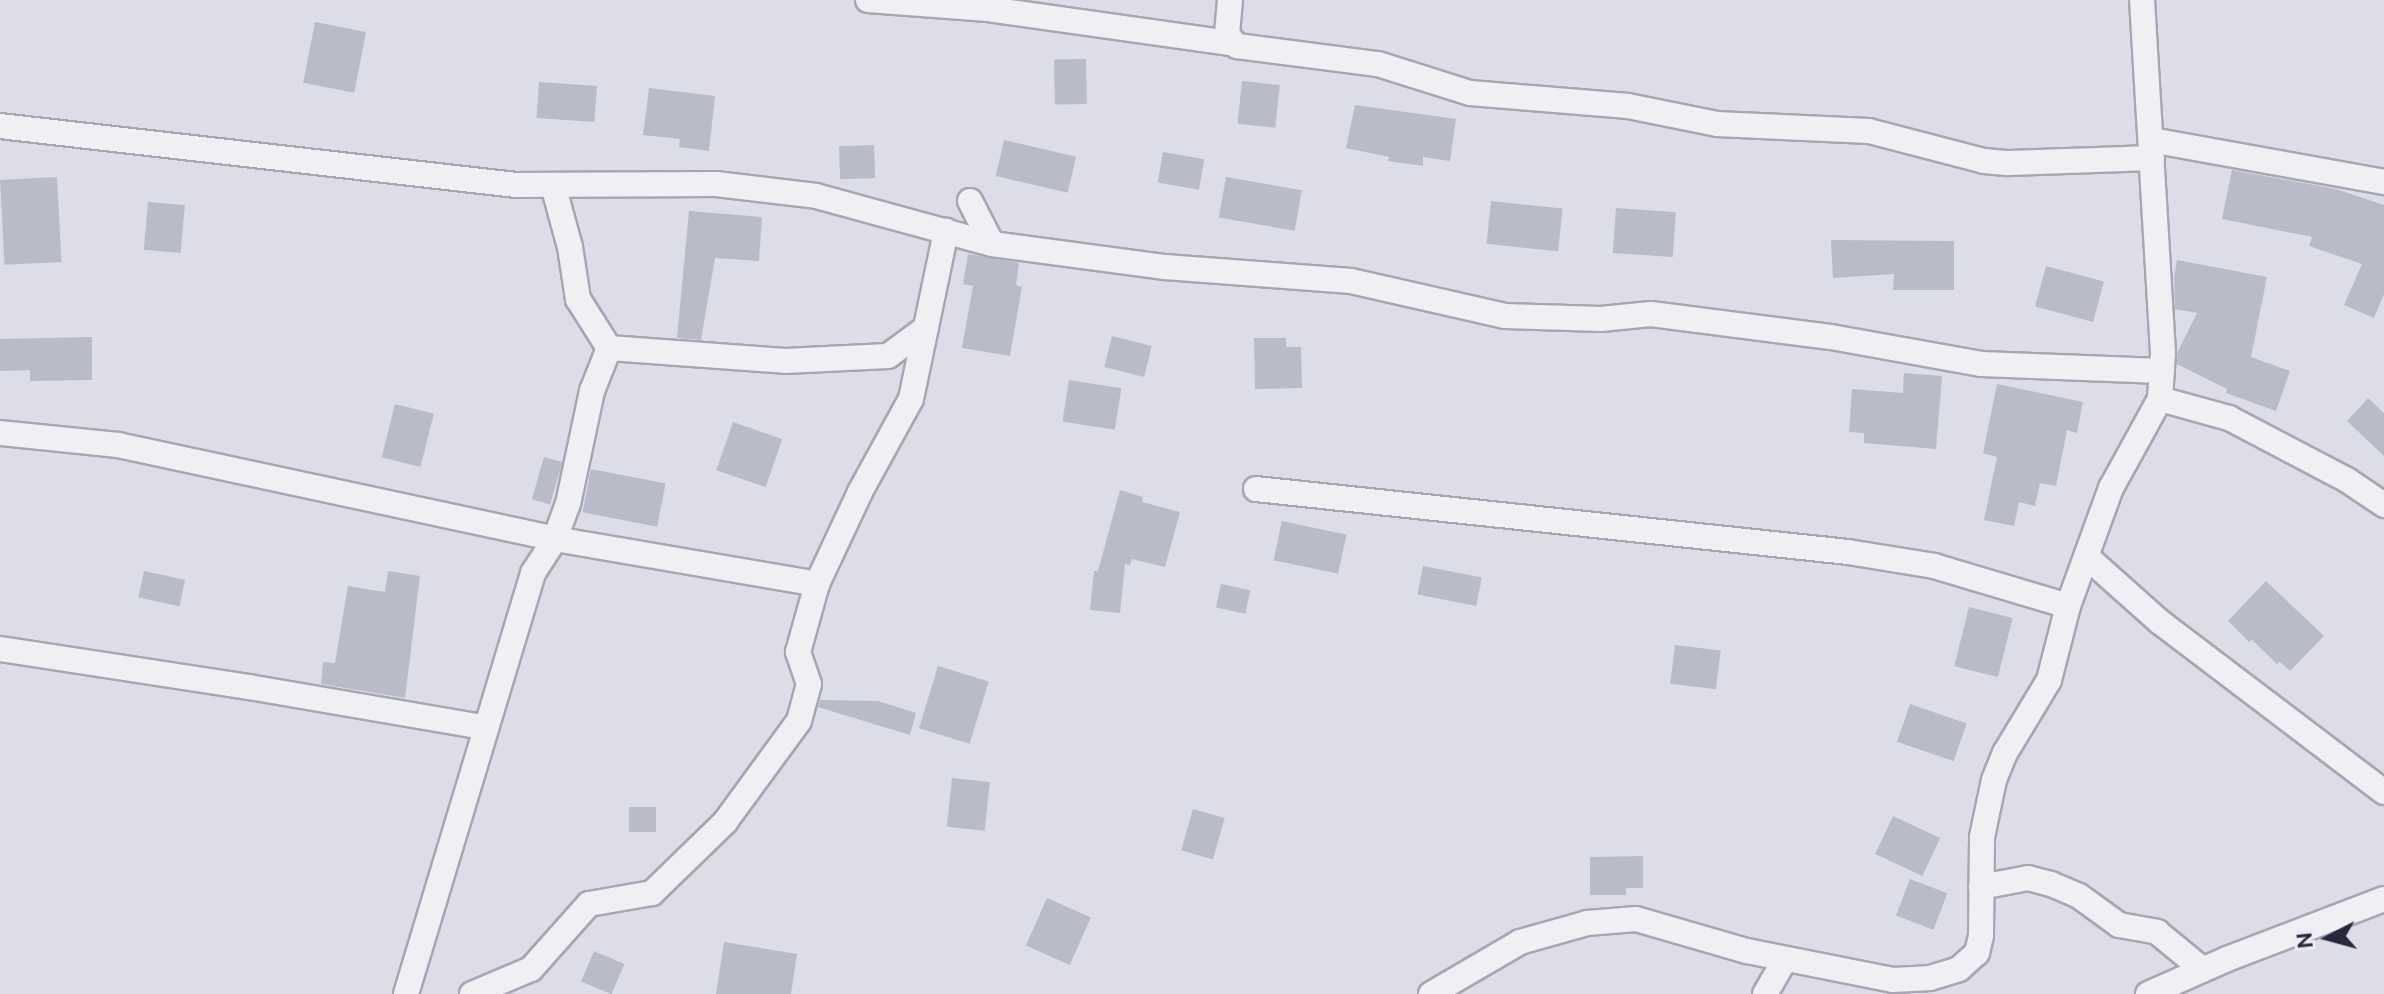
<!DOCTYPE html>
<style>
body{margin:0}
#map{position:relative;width:2384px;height:994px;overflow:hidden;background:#dcdde6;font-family:Ubuntu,sans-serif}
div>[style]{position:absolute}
.building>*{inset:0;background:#babbc8;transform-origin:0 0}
.roads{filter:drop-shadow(2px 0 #a6a7b3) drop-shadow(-2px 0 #a6a7b3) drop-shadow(0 2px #a6a7b3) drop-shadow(0 -2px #a6a7b3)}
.street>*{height:24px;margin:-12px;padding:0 12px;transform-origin:12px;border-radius:12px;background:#efeff4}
span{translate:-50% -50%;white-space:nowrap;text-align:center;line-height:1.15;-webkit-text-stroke:8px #ebecf4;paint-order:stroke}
.north{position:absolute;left:2288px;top:898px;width:80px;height:80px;-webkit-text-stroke:6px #ebecf4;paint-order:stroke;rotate:264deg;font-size:22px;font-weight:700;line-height:32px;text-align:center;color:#27283c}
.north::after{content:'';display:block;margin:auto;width:28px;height:36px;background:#27283c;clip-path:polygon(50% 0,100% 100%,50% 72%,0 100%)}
</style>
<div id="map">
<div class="building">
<i style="left:315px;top:22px;width:52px;height:62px;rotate:11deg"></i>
<i style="left:1086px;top:59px;width:45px;height:32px;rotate:89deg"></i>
<i style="left:1242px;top:81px;width:38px;height:43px;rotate:6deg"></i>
<i style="left:539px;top:82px;width:58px;height:36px;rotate:4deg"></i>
<i style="clip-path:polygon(649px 88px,715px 96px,709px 151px,679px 147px,680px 139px,643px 135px)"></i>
<i style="clip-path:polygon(1355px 105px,1456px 119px,1450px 161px,1423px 157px,1423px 166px,1388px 161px,1389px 157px,1346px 148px)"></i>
<i style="left:1004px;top:140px;width:74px;height:37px;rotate:13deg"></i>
<i style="left:874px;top:145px;width:33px;height:35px;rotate:88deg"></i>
<i style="left:1163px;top:152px;width:42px;height:31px;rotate:10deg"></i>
<i style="clip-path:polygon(2232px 170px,2336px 189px,2384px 205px,2384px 294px,2374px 318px,2344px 305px,2362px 264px,2309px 246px,2312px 237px,2222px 219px)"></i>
<i style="left:57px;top:177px;width:85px;height:57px;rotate:87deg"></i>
<i style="left:1226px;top:177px;width:77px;height:41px;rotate:10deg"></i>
<i style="left:1491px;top:201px;width:72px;height:43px;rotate:6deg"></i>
<i style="left:148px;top:202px;width:37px;height:48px;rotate:5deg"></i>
<i style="left:1616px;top:208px;width:60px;height:45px;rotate:4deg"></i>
<i style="clip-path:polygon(689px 211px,762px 217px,759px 261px,715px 258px,701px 340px,677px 338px)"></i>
<i style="clip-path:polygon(1831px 240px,1954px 241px,1954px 290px,1893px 290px,1894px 274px,1833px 278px)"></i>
<i style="clip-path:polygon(968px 254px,1019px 263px,1016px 285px,1022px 287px,1010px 356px,962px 348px,973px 286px,963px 284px)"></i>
<i style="clip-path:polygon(2177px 260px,2267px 277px,2251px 357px,2290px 371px,2276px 411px,2226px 393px,2227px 389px,2177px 364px,2178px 351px,2197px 313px,2175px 309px,2174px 277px)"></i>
<i style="left:2046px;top:266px;width:60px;height:42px;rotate:15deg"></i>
<i style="left:1112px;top:336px;width:41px;height:32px;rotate:14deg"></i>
<i style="clip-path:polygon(92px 337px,92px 380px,30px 381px,30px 370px,0 371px,0 339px)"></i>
<i style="clip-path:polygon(1254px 338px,1286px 338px,1286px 347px,1301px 347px,1302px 388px,1255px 389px)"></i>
<i style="clip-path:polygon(1904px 373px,1942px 376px,1936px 449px,1864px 443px,1864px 433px,1849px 432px,1852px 389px,1903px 393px)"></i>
<i style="left:1069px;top:380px;width:53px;height:42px;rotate:9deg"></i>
<i style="clip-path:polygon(1997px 384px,2083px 402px,2077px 433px,2067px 430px,2056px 486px,2040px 483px,2035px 506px,2019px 502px,2014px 526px,1984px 520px,1997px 457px,1983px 453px)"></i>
<i style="clip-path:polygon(2368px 398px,2384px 413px,2384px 456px,2347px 421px)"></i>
<i style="left:395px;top:404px;width:40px;height:55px;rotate:14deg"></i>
<i style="left:733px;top:422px;width:52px;height:51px;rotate:19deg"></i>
<i style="left:544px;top:457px;width:19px;height:44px;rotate:16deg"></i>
<i style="left:591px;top:469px;width:76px;height:44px;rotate:11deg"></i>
<i style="clip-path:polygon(1120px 490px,1143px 497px,1142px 502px,1180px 512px,1165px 567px,1132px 559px,1130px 565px,1125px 564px,1120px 613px,1090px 610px,1094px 571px,1098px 571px)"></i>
<i style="left:1282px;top:521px;width:66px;height:40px;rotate:12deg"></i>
<i style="left:1423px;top:566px;width:60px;height:29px;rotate:11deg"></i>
<i style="left:144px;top:571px;width:42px;height:27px;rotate:12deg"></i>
<i style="clip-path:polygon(388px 571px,420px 576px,405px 698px,321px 684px,323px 662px,335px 663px,348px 586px,385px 592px)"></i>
<i style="clip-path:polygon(2266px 581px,2324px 636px,2290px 671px,2280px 662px,2277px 664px,2252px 640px,2249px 642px,2228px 621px)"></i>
<i style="left:1221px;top:584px;width:30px;height:24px;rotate:12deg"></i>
<i style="left:1969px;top:607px;width:45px;height:61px;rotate:14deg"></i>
<i style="left:1675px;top:645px;width:46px;height:39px;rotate:7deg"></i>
<i style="left:938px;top:666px;width:53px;height:65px;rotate:17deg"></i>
<i style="clip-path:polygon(820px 700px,878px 701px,916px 713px,910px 735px,818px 707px)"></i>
<i style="left:1910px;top:704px;width:60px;height:40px;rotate:19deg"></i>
<i style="left:952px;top:778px;width:38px;height:49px;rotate:6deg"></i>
<i style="left:629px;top:807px;width:27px;height:25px"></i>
<i style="left:1193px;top:809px;width:33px;height:43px;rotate:16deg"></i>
<i style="left:1893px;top:816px;width:52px;height:42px;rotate:25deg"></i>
<i style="clip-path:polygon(1643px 856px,1643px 888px,1626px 888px,1626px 895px,1590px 895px,1590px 857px)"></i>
<i style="left:1910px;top:879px;width:40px;height:39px;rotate:21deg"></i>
<i style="left:1047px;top:898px;width:48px;height:52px;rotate:24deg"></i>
<i style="clip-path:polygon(724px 942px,797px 954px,791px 994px,716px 994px)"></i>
<i style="left:594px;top:951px;width:33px;height:33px;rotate:23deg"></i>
</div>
<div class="roads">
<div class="street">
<i style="left:868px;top:0;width:120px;rotate:4.3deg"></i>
<i style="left:988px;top:9px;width:245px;rotate:8deg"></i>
<i style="left:1230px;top:0;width:35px;rotate:95deg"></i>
<i style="left:1227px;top:35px;width:15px;rotate:48deg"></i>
<i style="left:1237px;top:46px;width:142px;rotate:7.3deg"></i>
<i style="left:1378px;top:64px;width:96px;rotate:17.5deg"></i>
<i style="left:1470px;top:93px;width:159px;rotate:4.7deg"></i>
<i style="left:1628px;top:106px;width:91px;rotate:11.4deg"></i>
<i style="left:1717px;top:124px;width:152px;rotate:2.6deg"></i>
<i style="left:1869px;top:131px;width:119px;rotate:14.6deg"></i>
<i style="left:1984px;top:161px;width:25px;rotate:5deg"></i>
<i style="left:2009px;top:163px;width:143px;rotate:-2deg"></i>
<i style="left:0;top:126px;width:519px;rotate:6.52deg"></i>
<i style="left:516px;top:185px;width:200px;rotate:-0.3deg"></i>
<i style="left:716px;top:184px;width:101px;rotate:6.8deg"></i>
<i style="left:816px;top:196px;width:182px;rotate:15.3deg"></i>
<i style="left:2151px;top:140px;width:237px;rotate:10.2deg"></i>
<i style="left:553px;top:185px;width:64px;rotate:74.7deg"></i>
<i style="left:570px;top:247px;width:53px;rotate:81.3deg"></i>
<i style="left:578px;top:299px;width:58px;rotate:57.7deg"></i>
<i style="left:970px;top:201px;width:48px;rotate:62.9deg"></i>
<i style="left:992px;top:244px;width:175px;rotate:7.6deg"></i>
<i style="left:1165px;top:267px;width:187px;rotate:4.3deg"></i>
<i style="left:1351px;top:281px;width:158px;rotate:12.8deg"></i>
<i style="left:1505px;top:316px;width:96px;rotate:1.8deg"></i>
<i style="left:1601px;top:319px;width:50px;rotate:-5.7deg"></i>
<i style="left:1651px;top:314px;width:181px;rotate:7.3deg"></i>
<i style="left:1831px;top:337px;width:152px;rotate:10.2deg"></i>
<i style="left:1981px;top:364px;width:181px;rotate:2.2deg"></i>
<i style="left:2160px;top:399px;width:72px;rotate:15.4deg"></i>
<i style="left:2229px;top:418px;width:133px;rotate:27.7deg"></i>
<i style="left:2347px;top:480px;width:45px;rotate:34deg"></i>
<i style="left:0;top:433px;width:119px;rotate:5.8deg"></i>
<i style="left:118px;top:445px;width:447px;rotate:12.1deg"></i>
<i style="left:555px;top:539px;width:266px;rotate:9.7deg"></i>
<i style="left:817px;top:584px;width:102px;rotate:-64.9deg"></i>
<i style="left:860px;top:492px;width:106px;rotate:-61.3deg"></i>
<i style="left:911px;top:399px;width:172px;rotate:-78.2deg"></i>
<i style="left:1256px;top:489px;width:595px;rotate:6.07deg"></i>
<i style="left:1848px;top:552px;width:87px;rotate:9.2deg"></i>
<i style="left:1934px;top:566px;width:140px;rotate:16.6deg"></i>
<i style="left:2087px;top:557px;width:98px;rotate:41.7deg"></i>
<i style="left:2160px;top:622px;width:281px;rotate:37.2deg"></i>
<i style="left:0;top:649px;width:252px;rotate:8.7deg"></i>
<i style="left:249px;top:687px;width:237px;rotate:9.7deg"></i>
<i style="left:1981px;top:887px;width:48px;rotate:-10.8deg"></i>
<i style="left:2028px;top:878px;width:24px;rotate:15deg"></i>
<i style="left:2051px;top:884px;width:30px;rotate:23deg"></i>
<i style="left:2079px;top:896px;width:49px;rotate:35.9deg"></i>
<i style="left:2119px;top:925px;width:39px;rotate:10deg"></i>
<i style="left:2157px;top:932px;width:58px;rotate:39.4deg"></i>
<i style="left:406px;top:994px;width:440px;rotate:-73.2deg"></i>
<i style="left:533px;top:573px;width:40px;rotate:-57.1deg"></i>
<i style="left:555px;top:539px;width:37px;rotate:-70deg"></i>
<i style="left:568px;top:504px;width:116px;rotate:-78deg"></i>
<i style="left:592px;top:391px;width:46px;rotate:-68.4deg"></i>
<i style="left:609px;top:348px;width:176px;rotate:4.2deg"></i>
<i style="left:785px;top:361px;width:103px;rotate:-2.8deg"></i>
<i style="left:888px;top:356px;width:47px;rotate:-36.4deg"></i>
<i style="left:472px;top:994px;width:64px;rotate:-23deg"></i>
<i style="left:531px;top:969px;width:87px;rotate:-48.3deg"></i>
<i style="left:589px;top:904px;width:64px;rotate:-9.9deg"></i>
<i style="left:652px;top:893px;width:102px;rotate:-44.2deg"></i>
<i style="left:725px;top:822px;width:125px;rotate:-53.8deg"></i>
<i style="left:799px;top:721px;width:38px;rotate:-75deg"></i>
<i style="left:809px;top:684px;width:34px;rotate:-109deg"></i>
<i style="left:798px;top:652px;width:71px;rotate:-74.4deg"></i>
<i style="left:1431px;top:994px;width:103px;rotate:-30.3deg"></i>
<i style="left:1520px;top:942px;width:70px;rotate:-15.8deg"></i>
<i style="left:1587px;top:923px;width:49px;rotate:-4.7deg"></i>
<i style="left:1636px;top:919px;width:116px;rotate:16.1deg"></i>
<i style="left:1747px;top:951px;width:149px;rotate:11.2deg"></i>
<i style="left:1893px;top:980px;width:37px;rotate:-3deg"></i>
<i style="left:1930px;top:978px;width:30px;rotate:-17deg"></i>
<i style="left:1959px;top:969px;width:24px;rotate:-42deg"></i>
<i style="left:1977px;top:953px;width:18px;rotate:-77deg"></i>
<i style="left:1981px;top:935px;width:98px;rotate:-89.4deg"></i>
<i style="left:1982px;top:837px;width:58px;rotate:-78.1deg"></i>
<i style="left:1994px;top:780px;width:29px;rotate:-68deg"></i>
<i style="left:2005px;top:753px;width:85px;rotate:-58.9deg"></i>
<i style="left:2049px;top:680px;width:76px;rotate:-75.6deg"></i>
<i style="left:2068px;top:606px;width:126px;rotate:-70deg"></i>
<i style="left:2111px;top:488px;width:102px;rotate:-61.2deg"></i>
<i style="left:2160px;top:399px;width:46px;rotate:-86.3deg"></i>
<i style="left:2163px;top:353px;width:354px;rotate:-93.4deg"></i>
<i style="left:1765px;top:994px;width:39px;rotate:-60deg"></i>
<i style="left:2148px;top:994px;width:86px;rotate:-23.9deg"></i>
<i style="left:2227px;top:959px;width:168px;rotate:-20.9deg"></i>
</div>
</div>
<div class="north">N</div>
</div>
